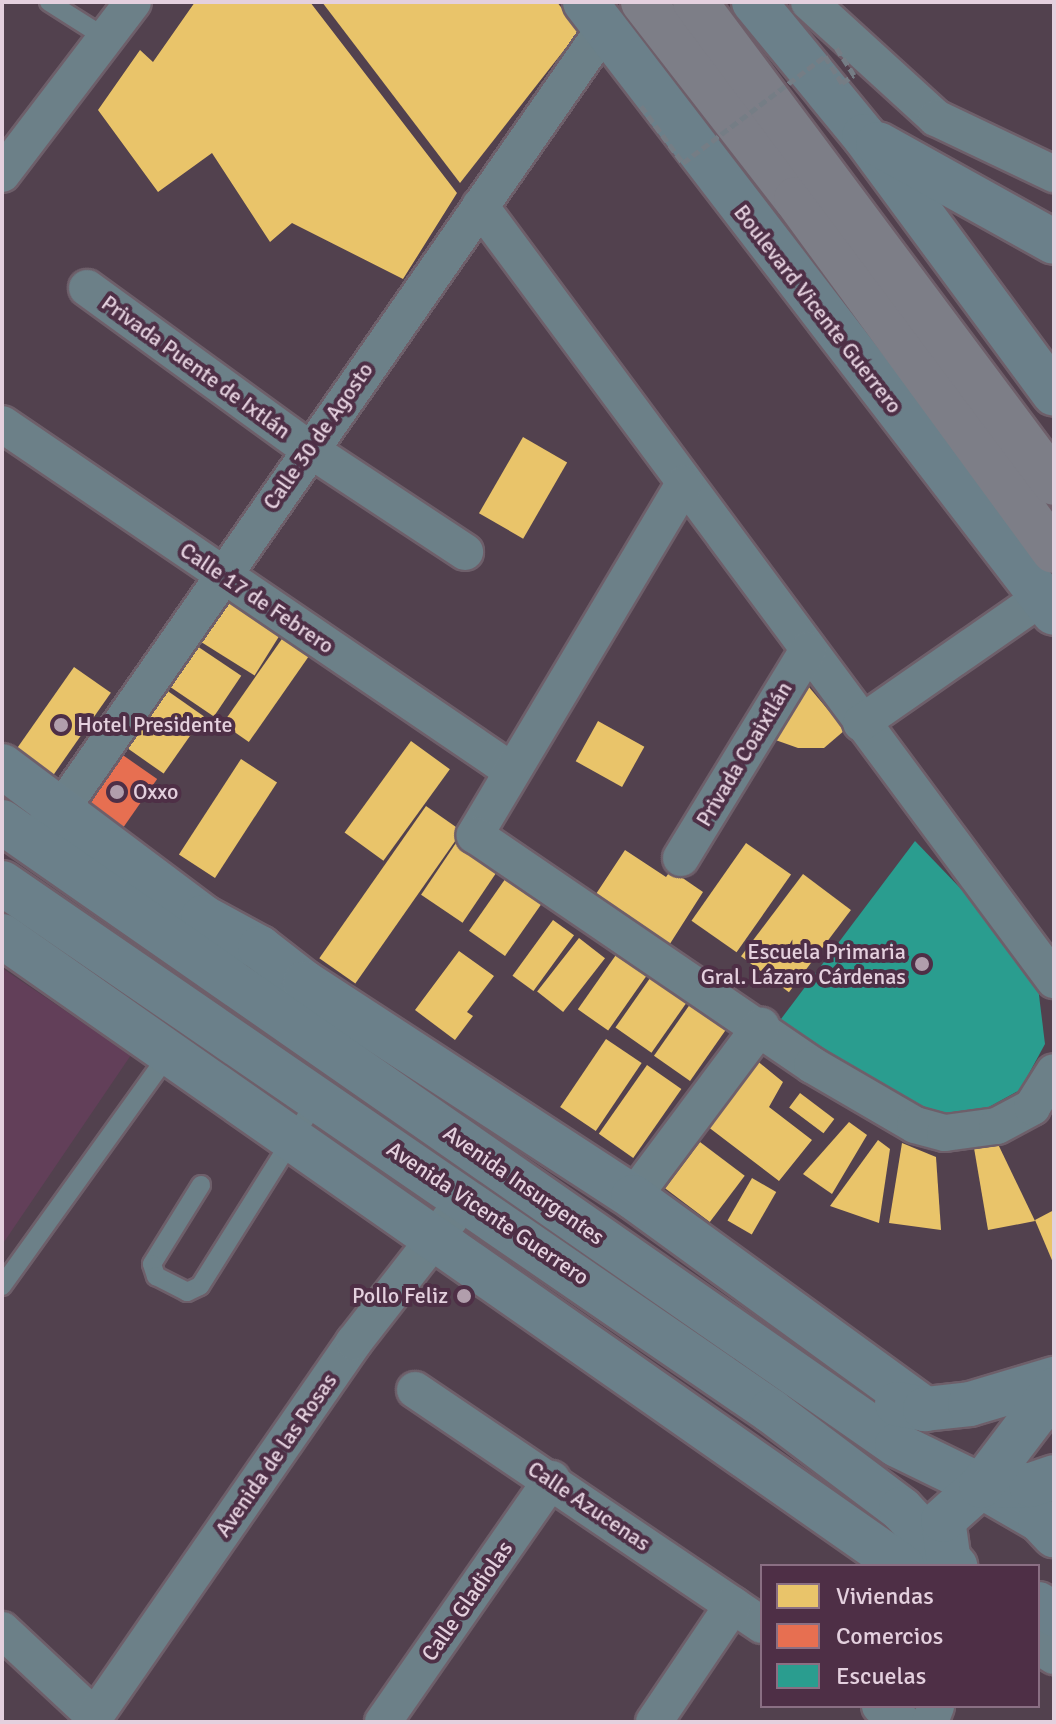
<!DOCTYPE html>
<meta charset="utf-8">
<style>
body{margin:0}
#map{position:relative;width:1056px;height:1724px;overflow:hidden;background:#52414e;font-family:Signika,sans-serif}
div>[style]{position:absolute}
.built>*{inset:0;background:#623f59}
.homes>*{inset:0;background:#e9c46a;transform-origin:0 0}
.shops>*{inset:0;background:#e76f51;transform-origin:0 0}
.schools>*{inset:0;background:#2a9d8f}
.roads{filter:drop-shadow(2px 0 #6e5f6a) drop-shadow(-2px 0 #6e5f6a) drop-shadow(0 2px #6e5f6a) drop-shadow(0 -2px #6e5f6a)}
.lane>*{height:18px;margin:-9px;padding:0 9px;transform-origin:9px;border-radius:9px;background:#6c8088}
.street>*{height:36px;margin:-18px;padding:0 18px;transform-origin:18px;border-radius:18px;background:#6c8088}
.secondary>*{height:44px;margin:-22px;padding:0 22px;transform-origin:22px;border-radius:22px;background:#6b808a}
.highway>*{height:44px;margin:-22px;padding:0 22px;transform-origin:22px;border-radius:22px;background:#7d7e87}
.path-bridge>*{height:5px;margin-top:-2.5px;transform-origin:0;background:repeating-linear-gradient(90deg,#757d85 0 8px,transparent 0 12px)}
.dots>*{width:22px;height:22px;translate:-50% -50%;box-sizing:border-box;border:4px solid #4e2f46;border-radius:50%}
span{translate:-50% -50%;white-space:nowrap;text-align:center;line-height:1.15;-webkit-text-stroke:8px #4e2f46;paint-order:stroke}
.street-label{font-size:22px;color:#e4d0de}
.poi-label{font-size:22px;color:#e4d0de}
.left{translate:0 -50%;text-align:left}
.right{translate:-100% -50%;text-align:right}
.frame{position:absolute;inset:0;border:4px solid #e4d0de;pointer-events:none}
.legend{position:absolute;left:760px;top:1564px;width:280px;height:144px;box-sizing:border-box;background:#4e2f46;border:2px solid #8a6f83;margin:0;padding:10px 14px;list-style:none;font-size:24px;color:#e4d0de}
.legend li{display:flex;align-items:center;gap:16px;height:40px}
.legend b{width:40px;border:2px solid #8a6f83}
</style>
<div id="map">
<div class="built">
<i style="clip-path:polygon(2px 968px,131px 1055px,2px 1245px)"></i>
</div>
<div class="homes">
<i style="clip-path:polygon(195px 2px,310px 2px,457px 193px,403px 279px,292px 223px,270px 242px,212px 153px,158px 192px,98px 110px,140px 50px,153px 62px)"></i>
<i style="clip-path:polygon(322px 2px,557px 2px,579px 31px,460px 183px)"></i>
<i style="left:523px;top:437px;width:51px;height:88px;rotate:30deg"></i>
<i style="left:230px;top:594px;width:64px;height:56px;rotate:32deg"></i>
<i style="left:284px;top:636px;width:32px;height:107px;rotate:35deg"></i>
<i style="left:194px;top:644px;width:57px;height:49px;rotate:34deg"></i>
<i style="left:74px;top:667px;width:45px;height:110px;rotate:35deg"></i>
<i style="clip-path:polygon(803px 680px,845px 730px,824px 748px,798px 748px,767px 737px)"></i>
<i style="left:162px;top:687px;width:51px;height:70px;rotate:35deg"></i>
<i style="left:598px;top:721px;width:53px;height:46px;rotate:29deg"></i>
<i style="left:411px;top:741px;width:48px;height:113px;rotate:36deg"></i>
<i style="left:241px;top:759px;width:43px;height:114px;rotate:33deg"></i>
<i style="left:426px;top:806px;width:44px;height:186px;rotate:35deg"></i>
<i style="left:458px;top:840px;width:50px;height:66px;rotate:34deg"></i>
<i style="left:746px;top:843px;width:55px;height:95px;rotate:35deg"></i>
<i style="clip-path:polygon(625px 850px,666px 877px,671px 870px,703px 892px,666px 950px,592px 900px)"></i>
<i style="left:803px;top:874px;width:60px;height:103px;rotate:37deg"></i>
<i style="left:508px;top:875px;width:44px;height:68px;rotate:35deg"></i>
<i style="left:553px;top:920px;width:26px;height:69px;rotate:36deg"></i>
<i style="left:579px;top:938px;width:33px;height:68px;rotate:38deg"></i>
<i style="clip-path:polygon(459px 951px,494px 976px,467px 1012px,473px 1016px,455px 1040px,415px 1010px)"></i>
<i style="left:618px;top:952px;width:37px;height:70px;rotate:35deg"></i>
<i style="left:655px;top:971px;width:44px;height:69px;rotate:35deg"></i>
<i style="left:693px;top:1000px;width:44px;height:68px;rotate:35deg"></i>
<i style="left:606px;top:1039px;width:43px;height:82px;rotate:34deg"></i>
<i style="clip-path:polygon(755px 1059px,783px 1082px,769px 1107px,812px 1140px,779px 1181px,703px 1123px)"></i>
<i style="left:647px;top:1065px;width:42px;height:84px;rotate:35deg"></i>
<i style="left:800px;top:1093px;width:43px;height:18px;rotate:37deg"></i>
<i style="clip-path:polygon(849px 1122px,867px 1135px,832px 1194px,803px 1174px)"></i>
<i style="clip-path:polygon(878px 1140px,890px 1149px,879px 1223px,830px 1206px)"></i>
<i style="left:700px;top:1142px;width:56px;height:58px;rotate:37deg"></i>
<i style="clip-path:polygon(997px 1142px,1035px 1221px,988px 1230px,974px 1148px)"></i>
<i style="clip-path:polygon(902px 1143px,936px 1157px,941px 1230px,889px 1223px)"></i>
<i style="left:752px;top:1178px;width:28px;height:49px;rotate:30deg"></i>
<i style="clip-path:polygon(1054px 1210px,1054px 1265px,1035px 1220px)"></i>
</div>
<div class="shops">
<i style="left:117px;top:751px;width:49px;height:67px;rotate:35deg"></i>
</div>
<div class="schools">
<i style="clip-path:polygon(915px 841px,963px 891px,1038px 987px,1045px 1044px,1020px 1090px,980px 1112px,941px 1114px,898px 1098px,778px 1023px)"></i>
</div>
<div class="roads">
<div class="lane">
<i style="left:49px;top:2px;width:67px;rotate:32.3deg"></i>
<i style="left:201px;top:1185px;width:93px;rotate:121.8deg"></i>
<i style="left:152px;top:1264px;width:13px;rotate:72deg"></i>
<i style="left:156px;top:1276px;width:35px;rotate:27deg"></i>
<i style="left:187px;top:1292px;width:14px;rotate:-25deg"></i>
<i style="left:200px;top:1286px;width:222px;rotate:-57.9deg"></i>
<i style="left:2px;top:1286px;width:289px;rotate:-54.3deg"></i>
</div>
<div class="street">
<i style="left:809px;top:2px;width:172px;rotate:42.4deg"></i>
<i style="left:936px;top:118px;width:131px;rotate:25.4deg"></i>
<i style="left:2px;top:174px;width:216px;rotate:-52.7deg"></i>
<i style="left:480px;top:206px;width:964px;rotate:53.44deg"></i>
<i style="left:87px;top:288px;width:274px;rotate:36deg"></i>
<i style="left:309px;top:449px;width:187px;rotate:33.4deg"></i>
<i style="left:2px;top:424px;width:617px;rotate:34.23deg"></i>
<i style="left:684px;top:484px;width:409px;rotate:120.8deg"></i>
<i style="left:475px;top:835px;width:408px;rotate:34.3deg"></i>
<i style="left:812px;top:1065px;width:119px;rotate:30.2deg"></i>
<i style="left:915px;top:1125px;width:31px;rotate:15deg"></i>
<i style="left:945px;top:1133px;width:52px;rotate:-7.7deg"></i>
<i style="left:997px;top:1126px;width:40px;rotate:-28deg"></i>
<i style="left:1032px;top:1107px;width:41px;rotate:-57.8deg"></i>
<i style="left:861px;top:723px;width:221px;rotate:-34.8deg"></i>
<i style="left:42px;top:830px;width:30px;rotate:-48deg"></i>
<i style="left:62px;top:808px;width:949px;rotate:-55.17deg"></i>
<i style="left:681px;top:858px;width:244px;rotate:-58.6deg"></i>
<i style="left:633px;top:1197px;width:214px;rotate:-53.2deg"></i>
<i style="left:415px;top:1390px;width:419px;rotate:34.1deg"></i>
<i style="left:2px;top:1630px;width:126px;rotate:43.1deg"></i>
<i style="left:1038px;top:1646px;width:19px;rotate:32deg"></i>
<i style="left:880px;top:1706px;width:28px;rotate:35deg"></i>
<i style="left:91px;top:1722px;width:462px;rotate:-55.3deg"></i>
<i style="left:354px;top:1342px;width:182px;rotate:-52.1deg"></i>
<i style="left:383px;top:1722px;width:296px;rotate:-55.2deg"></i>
<i style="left:654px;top:1722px;width:141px;rotate:-56deg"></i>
<i style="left:930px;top:1722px;width:17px;rotate:-69deg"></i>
</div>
<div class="secondary">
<i style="left:585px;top:2px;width:770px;rotate:52.49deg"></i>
<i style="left:754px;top:2px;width:173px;rotate:50.6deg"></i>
<i style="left:864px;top:136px;width:320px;rotate:53.6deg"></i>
<i style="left:878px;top:144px;width:201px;rotate:29.1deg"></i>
<i style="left:2px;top:766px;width:251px;rotate:36.9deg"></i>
<i style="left:203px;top:917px;width:65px;rotate:28.5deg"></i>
<i style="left:260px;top:948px;width:57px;rotate:37.9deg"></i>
<i style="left:305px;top:983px;width:392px;rotate:33.1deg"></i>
<i style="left:633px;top:1197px;width:361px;rotate:36deg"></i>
<i style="left:2px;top:822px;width:1090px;rotate:34.84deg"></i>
<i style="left:897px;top:1445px;width:93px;rotate:26deg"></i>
<i style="left:981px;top:1486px;width:68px;rotate:30deg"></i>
<i style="left:1040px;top:1520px;width:21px;rotate:47deg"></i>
<i style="left:2px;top:883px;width:933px;rotate:34.47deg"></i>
<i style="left:771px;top:1411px;width:163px;rotate:37deg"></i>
<i style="left:901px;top:1509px;width:79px;rotate:46.5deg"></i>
<i style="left:2px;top:936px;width:1099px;rotate:34.99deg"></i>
<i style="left:897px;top:1404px;width:28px;rotate:10deg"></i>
<i style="left:925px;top:1409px;width:45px;rotate:-6.3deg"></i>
<i style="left:970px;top:1404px;width:88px;rotate:-16.6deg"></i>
<i style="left:981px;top:1486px;width:50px;rotate:-1.1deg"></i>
<i style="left:1031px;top:1485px;width:24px;rotate:-19deg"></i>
<i style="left:949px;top:1562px;width:42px;rotate:-98.1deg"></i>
<i style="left:943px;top:1520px;width:51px;rotate:-41.8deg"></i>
<i style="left:981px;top:1486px;width:121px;rotate:-52.8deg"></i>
<i style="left:1038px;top:1604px;width:19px;rotate:32deg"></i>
</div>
<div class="highway">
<i style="left:643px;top:2px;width:249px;rotate:52.2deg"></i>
<i style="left:796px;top:199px;width:436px;rotate:53.8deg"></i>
<i style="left:695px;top:2px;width:600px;rotate:53.26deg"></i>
</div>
</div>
<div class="path-bridge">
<i style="left:641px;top:106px;width:71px;rotate:53.6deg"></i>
<i style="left:683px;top:163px;width:178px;rotate:-37deg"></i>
<i style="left:825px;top:56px;width:32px;rotate:58deg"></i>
<i style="left:842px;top:83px;width:14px;rotate:-34deg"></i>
<i style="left:854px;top:75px;width:35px;rotate:-123deg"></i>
</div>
<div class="dots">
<i style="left:61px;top:725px;background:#b19eac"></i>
<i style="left:117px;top:792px;background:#b19eac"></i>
<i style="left:922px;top:964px;background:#b19eac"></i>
<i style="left:464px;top:1296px;background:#b19eac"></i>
</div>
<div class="street-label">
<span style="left:818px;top:309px;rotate:52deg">Boulevard Vicente Guerrero</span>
<span style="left:196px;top:367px;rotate:36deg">Privada Puente de Ixtlán</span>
<span style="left:318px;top:436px;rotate:-55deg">Calle 30 de Agosto</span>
<span style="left:257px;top:598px;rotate:34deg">Calle 17 de Febrero</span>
<span style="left:744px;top:754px;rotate:-59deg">Privada Coaixtlán</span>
<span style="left:524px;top:1185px;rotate:35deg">Avenida Insurgentes</span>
<span style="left:488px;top:1213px;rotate:34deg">Avenida Vicente Guerrero</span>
<span style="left:276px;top:1455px;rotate:-55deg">Avenida de las Rosas</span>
<span style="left:589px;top:1506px;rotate:34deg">Calle Azucenas</span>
<span style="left:467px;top:1601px;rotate:-55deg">Calle Gladiolas</span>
</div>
<div class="poi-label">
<span class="left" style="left:77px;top:725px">Hotel Presidente</span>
<span class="left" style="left:133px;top:792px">Oxxo</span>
<span class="right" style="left:906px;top:964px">Escuela Primaria<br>Gral. Lázaro Cárdenas</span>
<span class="right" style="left:448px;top:1296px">Pollo Feliz</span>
</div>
<div class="frame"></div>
<ul class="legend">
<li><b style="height:22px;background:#e9c46a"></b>Viviendas</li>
<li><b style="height:22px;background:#e76f51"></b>Comercios</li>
<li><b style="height:22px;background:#2a9d8f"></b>Escuelas</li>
</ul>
</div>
